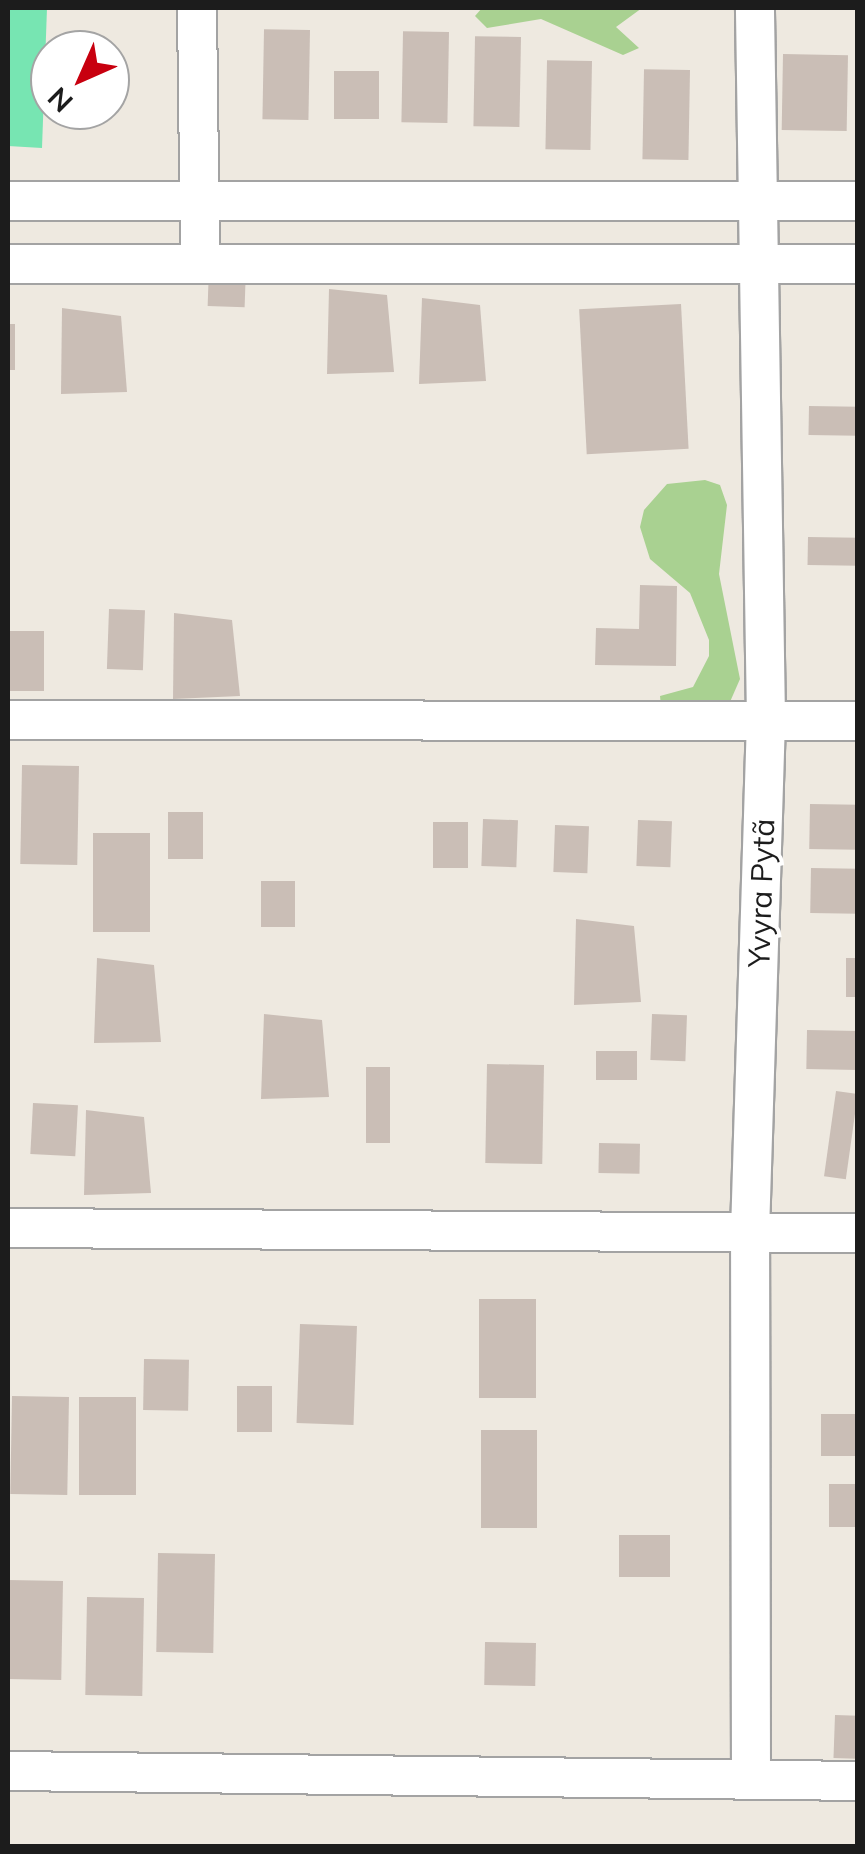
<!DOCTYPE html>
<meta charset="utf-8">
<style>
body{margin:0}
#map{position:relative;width:865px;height:1854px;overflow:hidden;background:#eee9e0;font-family:Mulish,sans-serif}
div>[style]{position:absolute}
.forest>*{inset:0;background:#a9d191}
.pitch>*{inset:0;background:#77e5b2}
.building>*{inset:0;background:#cabeb6;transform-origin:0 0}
.roads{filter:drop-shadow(2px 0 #a3a3a3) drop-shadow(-2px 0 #a3a3a3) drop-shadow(0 2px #a3a3a3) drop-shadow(0 -2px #a3a3a3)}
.minor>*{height:38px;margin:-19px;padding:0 19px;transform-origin:19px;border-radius:19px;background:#fff}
span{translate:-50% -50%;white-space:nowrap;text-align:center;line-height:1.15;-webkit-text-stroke:8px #fff;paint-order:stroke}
.street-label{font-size:30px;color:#1c1c1c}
.frame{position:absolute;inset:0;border:10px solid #1c1c1c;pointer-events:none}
.north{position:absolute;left:30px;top:30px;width:100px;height:100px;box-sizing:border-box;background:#fff;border:2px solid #a4a4a4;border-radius:50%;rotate:225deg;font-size:28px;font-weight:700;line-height:40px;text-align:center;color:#1c1c1c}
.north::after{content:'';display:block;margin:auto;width:35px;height:45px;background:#c8000f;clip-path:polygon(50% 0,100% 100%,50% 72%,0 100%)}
</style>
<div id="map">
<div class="forest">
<i style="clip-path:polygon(482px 8px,642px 8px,616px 27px,639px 48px,623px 55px,541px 19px,487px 28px,475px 16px)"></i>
<i style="clip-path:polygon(705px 480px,720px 485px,727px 505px,719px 574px,740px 679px,726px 711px,661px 706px,660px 696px,693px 687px,709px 656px,709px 640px,690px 593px,650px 559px,640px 527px,644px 510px,667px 484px)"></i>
</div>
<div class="pitch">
<i style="clip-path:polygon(8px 8px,47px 8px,42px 148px,8px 146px)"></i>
</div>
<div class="building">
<i style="left:310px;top:30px;width:90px;height:46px;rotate:91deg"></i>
<i style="left:449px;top:32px;width:91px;height:46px;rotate:91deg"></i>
<i style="left:521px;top:37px;width:90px;height:46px;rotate:91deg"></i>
<i style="left:783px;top:54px;width:65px;height:76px;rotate:1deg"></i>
<i style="left:592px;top:61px;width:89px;height:45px;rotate:91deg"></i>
<i style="left:690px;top:70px;width:90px;height:46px;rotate:91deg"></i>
<i style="left:334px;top:71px;width:45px;height:48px"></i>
<i style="left:209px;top:267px;width:37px;height:39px;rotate:2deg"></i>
<i style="clip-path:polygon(329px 289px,387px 295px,394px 372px,327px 374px)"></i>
<i style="clip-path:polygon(422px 298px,480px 305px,486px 381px,419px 384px)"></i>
<i style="left:681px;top:304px;width:145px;height:102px;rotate:87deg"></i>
<i style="clip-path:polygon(62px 308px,121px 316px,127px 392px,61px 394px)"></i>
<i style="left:8px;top:324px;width:7px;height:46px"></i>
<i style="left:809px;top:406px;width:49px;height:29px;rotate:1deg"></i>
<i style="left:808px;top:537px;width:50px;height:28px;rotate:1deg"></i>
<i style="clip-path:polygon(640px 585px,677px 586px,676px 666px,595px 665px,596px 628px,639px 629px)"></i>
<i style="left:109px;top:609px;width:36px;height:60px;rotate:2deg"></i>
<i style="clip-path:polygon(174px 613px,232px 620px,240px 696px,173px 699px)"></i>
<i style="left:9px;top:631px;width:35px;height:60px"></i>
<i style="left:22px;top:765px;width:57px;height:99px;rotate:1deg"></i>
<i style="left:810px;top:804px;width:48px;height:45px;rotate:1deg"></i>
<i style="left:168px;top:812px;width:35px;height:47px"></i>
<i style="left:483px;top:819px;width:35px;height:47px;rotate:2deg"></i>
<i style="left:638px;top:820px;width:34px;height:46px;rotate:2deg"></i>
<i style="left:433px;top:822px;width:35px;height:46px"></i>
<i style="left:555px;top:825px;width:34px;height:47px;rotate:2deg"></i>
<i style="left:93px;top:833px;width:57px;height:99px"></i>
<i style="left:811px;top:868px;width:47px;height:45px;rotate:1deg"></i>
<i style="left:261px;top:881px;width:34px;height:46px"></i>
<i style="clip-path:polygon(576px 919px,634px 926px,641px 1002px,574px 1005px)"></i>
<i style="clip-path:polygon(97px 958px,154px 965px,161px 1042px,94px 1043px)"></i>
<i style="left:846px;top:958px;width:12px;height:39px"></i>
<i style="clip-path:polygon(264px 1014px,322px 1020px,329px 1097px,261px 1099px)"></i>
<i style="left:652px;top:1014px;width:35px;height:46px;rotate:2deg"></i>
<i style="left:807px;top:1030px;width:51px;height:39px;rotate:1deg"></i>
<i style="left:596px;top:1051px;width:41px;height:29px"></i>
<i style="left:487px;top:1064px;width:57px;height:99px;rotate:1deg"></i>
<i style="left:366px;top:1067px;width:24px;height:76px"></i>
<i style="left:836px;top:1091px;width:22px;height:86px;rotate:8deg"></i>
<i style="left:33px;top:1103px;width:45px;height:51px;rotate:3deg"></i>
<i style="clip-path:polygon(86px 1110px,144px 1117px,151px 1193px,84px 1195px)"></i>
<i style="left:599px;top:1143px;width:41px;height:30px;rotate:1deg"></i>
<i style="left:479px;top:1299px;width:57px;height:99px"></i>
<i style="left:300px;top:1324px;width:57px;height:99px;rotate:2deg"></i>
<i style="left:144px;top:1359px;width:45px;height:51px;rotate:1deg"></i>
<i style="left:237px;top:1386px;width:35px;height:46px"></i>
<i style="left:12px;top:1396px;width:57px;height:98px;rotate:1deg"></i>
<i style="left:79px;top:1397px;width:57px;height:98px"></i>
<i style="left:821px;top:1414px;width:37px;height:42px"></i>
<i style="left:481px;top:1430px;width:56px;height:98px"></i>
<i style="left:829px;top:1484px;width:29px;height:43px"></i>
<i style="left:619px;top:1535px;width:51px;height:42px"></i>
<i style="left:158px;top:1553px;width:57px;height:99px;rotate:1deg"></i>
<i style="left:8px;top:1580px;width:55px;height:99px;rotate:1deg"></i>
<i style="left:87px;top:1597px;width:57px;height:98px;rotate:1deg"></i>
<i style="left:485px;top:1642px;width:51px;height:43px;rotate:1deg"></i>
<i style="left:835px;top:1715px;width:23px;height:43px;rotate:2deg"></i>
</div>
<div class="roads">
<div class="minor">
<i style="left:197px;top:8px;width:256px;rotate:89.3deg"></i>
<i style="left:8px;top:201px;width:850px"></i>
<i style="left:8px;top:264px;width:850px"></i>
<i style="left:8px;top:720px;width:850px;rotate:0.07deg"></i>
<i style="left:8px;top:1228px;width:850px;rotate:0.34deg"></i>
<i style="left:8px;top:1771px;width:850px;rotate:0.67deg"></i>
<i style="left:751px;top:1779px;width:547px;rotate:-90.1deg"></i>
<i style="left:750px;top:1232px;width:512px;rotate:-88.21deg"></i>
<i style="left:766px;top:720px;width:712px;rotate:-90.89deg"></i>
</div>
</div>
<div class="street-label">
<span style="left:761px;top:893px;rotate:-88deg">Yvyra Pytã</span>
</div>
<div class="frame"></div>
<div class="north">N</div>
</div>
